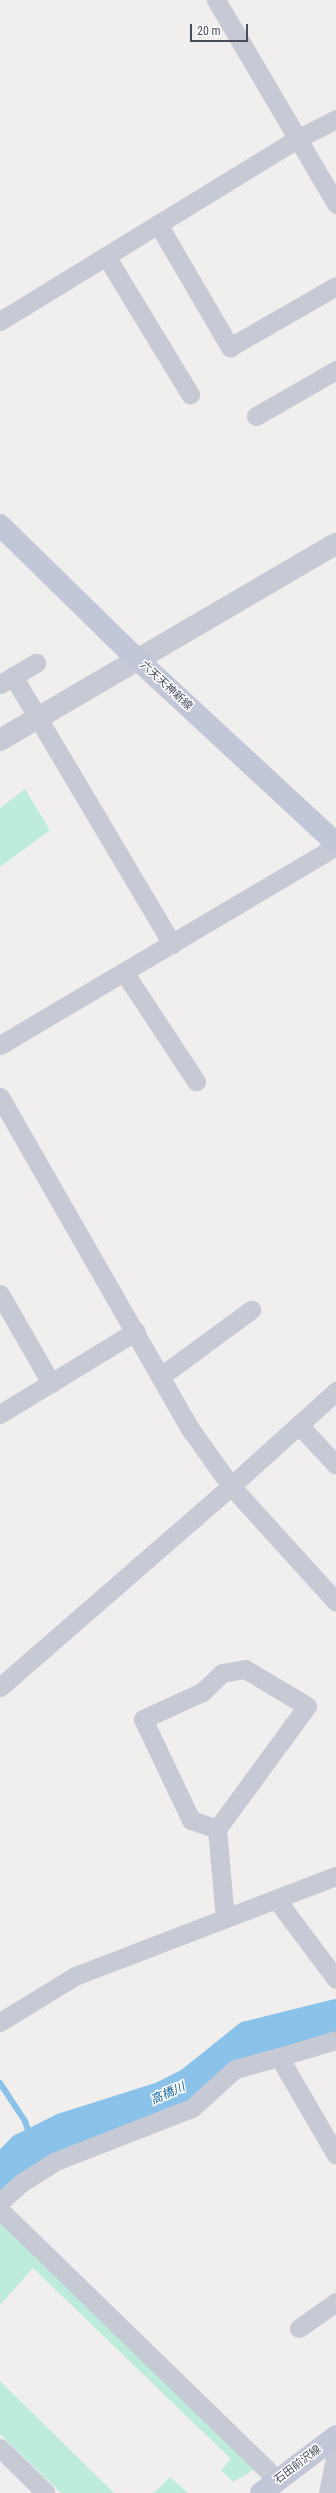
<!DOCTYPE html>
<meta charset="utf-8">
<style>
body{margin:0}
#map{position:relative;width:336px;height:2493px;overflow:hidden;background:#f1efee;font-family:"Roboto Condensed","Noto Sans JP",sans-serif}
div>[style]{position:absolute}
.green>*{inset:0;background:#bdedda}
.stream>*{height:6px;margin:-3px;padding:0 3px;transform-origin:3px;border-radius:3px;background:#8bc2e9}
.river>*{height:35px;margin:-17.5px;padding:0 17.5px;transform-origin:17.5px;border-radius:17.5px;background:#8bc2e9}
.minor>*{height:19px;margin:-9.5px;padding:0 9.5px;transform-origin:9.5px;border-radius:9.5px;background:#c5cad5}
.tertiary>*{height:22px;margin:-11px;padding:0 11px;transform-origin:11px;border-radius:11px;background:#c5cad5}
.secondary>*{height:22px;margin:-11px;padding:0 11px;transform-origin:11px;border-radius:11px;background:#c1c7d7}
span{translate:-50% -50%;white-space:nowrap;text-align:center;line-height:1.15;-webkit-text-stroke:3px #fff;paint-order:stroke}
.street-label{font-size:11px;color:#474d5b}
.water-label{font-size:12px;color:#1067a5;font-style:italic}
.scale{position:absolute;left:190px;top:24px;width:58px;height:18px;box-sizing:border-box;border:2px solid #474d5b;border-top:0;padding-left:5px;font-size:12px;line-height:14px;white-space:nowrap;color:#474d5b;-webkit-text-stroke:3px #fff;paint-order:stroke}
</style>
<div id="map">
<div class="green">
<i style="clip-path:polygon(25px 789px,50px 830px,0 867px,0 808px)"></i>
<i style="clip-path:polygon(0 2223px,255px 2469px,233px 2482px,221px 2470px,231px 2459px,33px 2268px,0 2305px)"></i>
<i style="clip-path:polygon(0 2381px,114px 2493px,61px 2493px,0 2434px)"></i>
<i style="clip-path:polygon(170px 2477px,188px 2493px,154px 2493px)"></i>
</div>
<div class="stream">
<i style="left:0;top:2083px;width:45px;rotate:56.7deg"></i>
<i style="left:25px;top:2121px;width:25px;rotate:72deg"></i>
</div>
<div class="river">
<i style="left:0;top:2173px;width:33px;rotate:-45deg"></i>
<i style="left:23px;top:2150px;width:45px;rotate:-26.6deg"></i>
<i style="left:63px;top:2130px;width:105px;rotate:-17.7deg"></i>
<i style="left:163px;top:2098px;width:33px;rotate:-27deg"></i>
<i style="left:192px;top:2083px;width:72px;rotate:-38.8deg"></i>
<i style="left:248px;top:2038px;width:91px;rotate:-14deg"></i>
</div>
<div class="minor">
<i style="left:216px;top:0;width:237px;rotate:59.5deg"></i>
<i style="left:158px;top:224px;width:143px;rotate:59.7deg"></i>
<i style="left:230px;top:347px;width:122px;rotate:-29.9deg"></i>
<i style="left:106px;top:256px;width:162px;rotate:58.7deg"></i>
<i style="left:0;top:321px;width:348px;rotate:-31.5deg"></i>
<i style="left:297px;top:139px;width:44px;rotate:-27.1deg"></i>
<i style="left:256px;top:416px;width:92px;rotate:-29.9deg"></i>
<i style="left:13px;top:676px;width:312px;rotate:59.3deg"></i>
<i style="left:0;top:684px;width:42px;rotate:-30.3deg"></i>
<i style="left:124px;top:972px;width:131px;rotate:56.6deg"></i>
<i style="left:0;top:1045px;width:391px;rotate:-30.6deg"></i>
<i style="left:0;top:1097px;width:384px;rotate:60.2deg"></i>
<i style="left:191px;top:1430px;width:69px;rotate:54.5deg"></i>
<i style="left:231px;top:1486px;width:156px;rotate:47.8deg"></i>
<i style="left:0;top:1294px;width:103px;rotate:60.2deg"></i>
<i style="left:161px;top:1376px;width:112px;rotate:-36.3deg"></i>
<i style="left:0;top:1414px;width:159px;rotate:-31.4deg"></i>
<i style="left:299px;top:1425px;width:54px;rotate:47.2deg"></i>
<i style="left:0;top:1687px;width:306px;rotate:-41deg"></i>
<i style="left:231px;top:1486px;width:142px;rotate:-42.1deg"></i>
<i style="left:217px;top:1829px;width:152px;rotate:-53.8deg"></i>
<i style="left:307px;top:1706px;width:72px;rotate:-149.2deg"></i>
<i style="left:245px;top:1669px;width:23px;rotate:170deg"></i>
<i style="left:222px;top:1673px;width:28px;rotate:136deg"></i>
<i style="left:202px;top:1692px;width:65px;rotate:155.4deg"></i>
<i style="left:143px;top:1719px;width:112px;rotate:64.6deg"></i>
<i style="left:191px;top:1820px;width:28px;rotate:19deg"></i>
<i style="left:217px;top:1829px;width:89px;rotate:84.9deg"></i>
<i style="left:276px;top:1899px;width:100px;rotate:53.1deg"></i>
<i style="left:0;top:2022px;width:88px;rotate:-31.5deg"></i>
<i style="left:75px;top:1976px;width:280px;rotate:-21deg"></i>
<i style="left:279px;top:2057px;width:59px;rotate:-16.6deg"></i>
<i style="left:0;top:2202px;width:28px;rotate:-42deg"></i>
<i style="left:21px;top:2183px;width:41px;rotate:-32.2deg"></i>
<i style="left:56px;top:2161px;width:146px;rotate:-21.3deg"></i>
<i style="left:192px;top:2108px;width:58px;rotate:-42.2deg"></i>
<i style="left:235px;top:2069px;width:46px;rotate:-15.3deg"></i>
<i style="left:279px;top:2057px;width:113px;rotate:59.8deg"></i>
<i style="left:0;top:2210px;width:388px;rotate:44.2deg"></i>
<i style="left:299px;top:2328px;width:45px;rotate:-35.1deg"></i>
<i style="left:0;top:2448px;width:64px;rotate:44.4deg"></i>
<i style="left:328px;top:2493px;width:41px;rotate:-78.7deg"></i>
</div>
<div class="tertiary">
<i style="left:0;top:740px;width:389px;rotate:-30.3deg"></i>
</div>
<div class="secondary">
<i style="left:0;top:525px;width:192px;rotate:44.4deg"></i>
<i style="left:137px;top:659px;width:271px;rotate:42.8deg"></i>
<i style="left:261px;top:2493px;width:94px;rotate:-37.2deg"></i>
</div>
<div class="street-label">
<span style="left:166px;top:686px;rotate:43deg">六天天神新線</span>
<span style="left:298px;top:2465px;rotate:-37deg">石田前沢線</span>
</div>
<div class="water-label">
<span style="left:168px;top:2094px;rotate:-24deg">高橋川</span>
</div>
<div class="scale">20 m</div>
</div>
